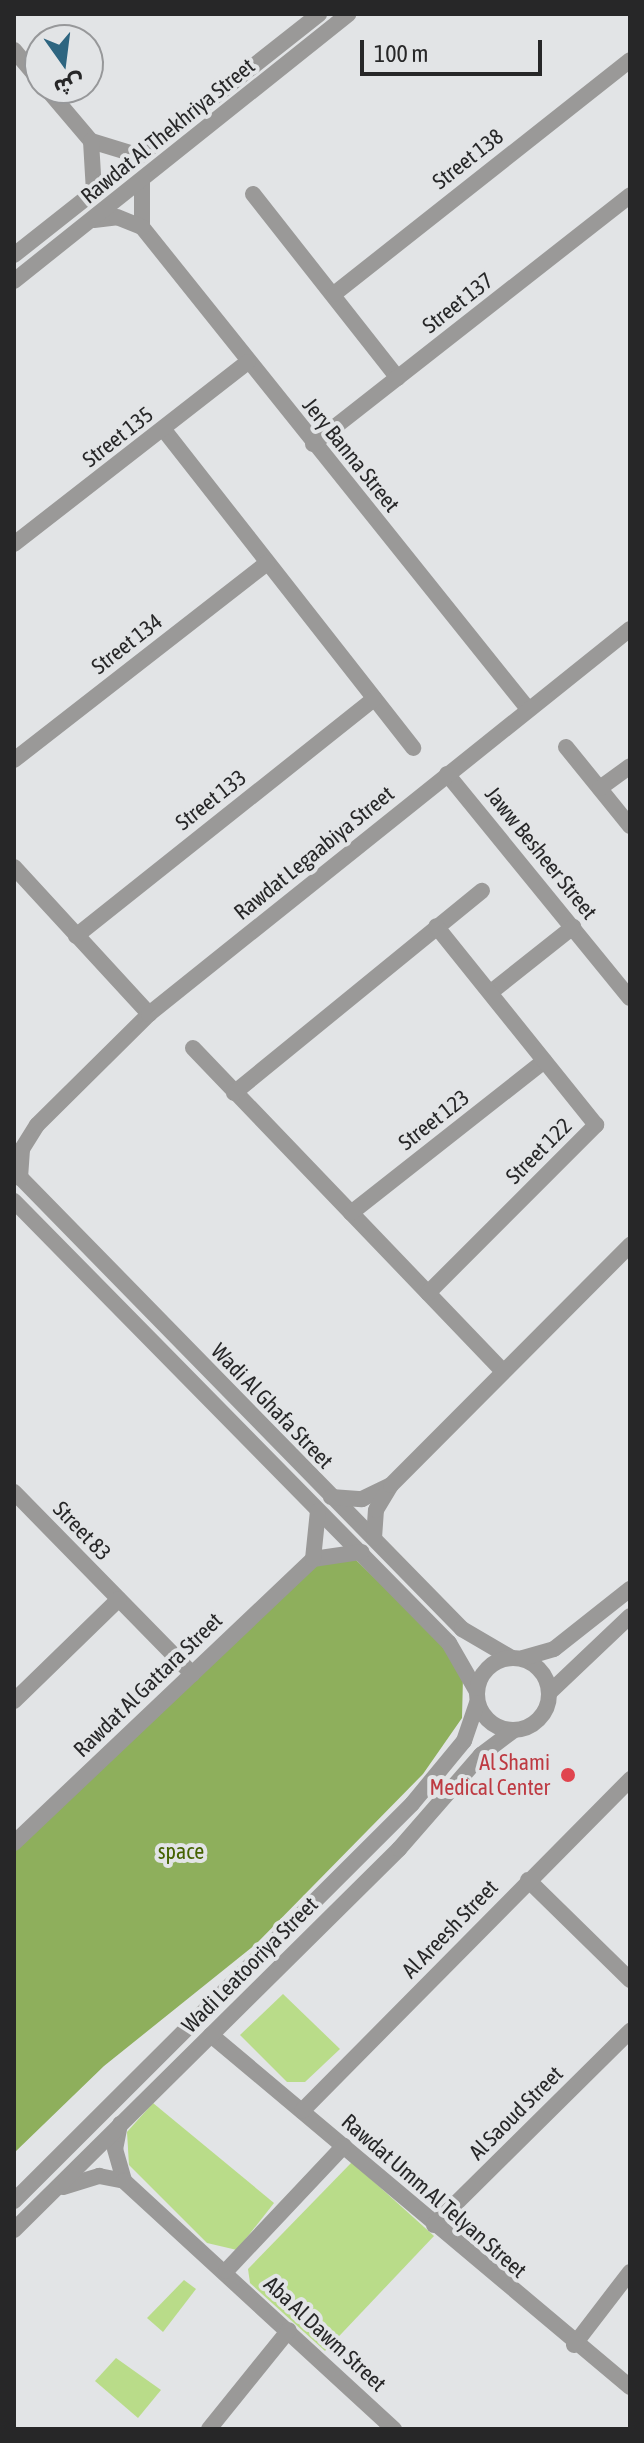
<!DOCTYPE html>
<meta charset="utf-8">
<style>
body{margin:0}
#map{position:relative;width:644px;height:2443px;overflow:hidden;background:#e2e4e6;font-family:"Asap Condensed","Noto Sans Arabic",sans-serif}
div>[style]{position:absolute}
.green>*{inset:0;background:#b9dc89}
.forest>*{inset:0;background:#8eaf5c}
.minor>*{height:16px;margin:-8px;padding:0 8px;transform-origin:8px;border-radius:8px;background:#9a9998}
.minor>.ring{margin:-8px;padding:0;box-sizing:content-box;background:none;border:16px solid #9a9998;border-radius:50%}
.dots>*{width:22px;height:22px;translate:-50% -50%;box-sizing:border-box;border:4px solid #e2e4e6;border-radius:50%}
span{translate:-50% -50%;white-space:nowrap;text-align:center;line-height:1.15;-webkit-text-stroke:8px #e2e4e6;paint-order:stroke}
.street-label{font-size:22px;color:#272728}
.health-label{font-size:22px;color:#be3a42}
.right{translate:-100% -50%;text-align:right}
.park-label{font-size:22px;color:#446200}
.frame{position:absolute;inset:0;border:16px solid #272728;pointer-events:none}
.north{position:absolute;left:24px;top:24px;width:80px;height:80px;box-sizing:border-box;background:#e2e4e6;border:2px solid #97989a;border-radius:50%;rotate:166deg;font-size:22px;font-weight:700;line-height:32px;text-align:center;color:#272728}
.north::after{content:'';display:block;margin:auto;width:28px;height:36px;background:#2e6580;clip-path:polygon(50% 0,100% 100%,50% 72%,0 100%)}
.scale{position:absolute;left:360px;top:40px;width:182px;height:36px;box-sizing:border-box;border:4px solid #272728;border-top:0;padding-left:10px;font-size:24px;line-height:28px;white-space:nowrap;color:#272728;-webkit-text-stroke:6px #e2e4e6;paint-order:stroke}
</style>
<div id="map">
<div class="green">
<i style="clip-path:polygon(283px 1994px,340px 2049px,305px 2082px,287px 2082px,240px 2035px)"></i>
<i style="clip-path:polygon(153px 2103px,274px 2203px,237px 2250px,207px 2243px,129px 2165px,127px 2132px)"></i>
<i style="clip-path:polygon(352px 2162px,434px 2236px,325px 2351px,250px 2283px,248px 2269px)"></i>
<i style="clip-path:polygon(184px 2280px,196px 2289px,163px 2332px,147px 2318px)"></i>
<i style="clip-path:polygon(116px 2358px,161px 2390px,138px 2418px,95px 2381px)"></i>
</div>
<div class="forest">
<i style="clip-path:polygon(356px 1560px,447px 1648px,463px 1677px,462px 1718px,423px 1774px,256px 1944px,104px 2066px,14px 2153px,14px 1851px,318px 1564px)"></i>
</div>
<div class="minor">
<i style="left:14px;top:50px;width:40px;rotate:50deg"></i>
<i style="left:46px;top:88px;width:70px;rotate:49.7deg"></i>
<i style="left:91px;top:141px;width:51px;rotate:17deg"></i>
<i style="left:91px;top:141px;width:51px;rotate:86.6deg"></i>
<i style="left:142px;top:181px;width:46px;rotate:90deg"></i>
<i style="left:142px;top:227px;width:618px;rotate:51.31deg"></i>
<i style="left:253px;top:194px;width:234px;rotate:51.8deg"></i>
<i style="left:94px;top:220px;width:23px;rotate:-7deg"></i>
<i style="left:117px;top:217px;width:27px;rotate:22deg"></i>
<i style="left:14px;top:255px;width:389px;rotate:-38.3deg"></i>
<i style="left:14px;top:281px;width:428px;rotate:-38.6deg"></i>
<i style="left:334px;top:294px;width:377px;rotate:-38.3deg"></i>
<i style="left:164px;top:430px;width:404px;rotate:51.9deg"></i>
<i style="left:313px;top:444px;width:403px;rotate:-38.1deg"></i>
<i style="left:14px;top:544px;width:296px;rotate:-37.9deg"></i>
<i style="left:566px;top:747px;width:102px;rotate:51deg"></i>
<i style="left:14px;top:760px;width:321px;rotate:-37.9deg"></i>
<i style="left:447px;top:774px;width:289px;rotate:50.8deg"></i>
<i style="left:600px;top:788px;width:37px;rotate:-36deg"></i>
<i style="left:14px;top:867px;width:200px;rotate:47.4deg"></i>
<i style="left:76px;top:936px;width:381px;rotate:-38.5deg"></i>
<i style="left:491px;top:992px;width:105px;rotate:-38.4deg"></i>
<i style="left:193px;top:1048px;width:448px;rotate:46.2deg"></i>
<i style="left:234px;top:1093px;width:320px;rotate:-39.2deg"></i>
<i style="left:14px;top:1171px;width:641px;rotate:45.63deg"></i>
<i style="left:462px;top:1629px;width:56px;rotate:30.3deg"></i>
<i style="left:20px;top:1178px;width:29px;rotate:-86deg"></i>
<i style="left:22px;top:1149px;width:28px;rotate:-58deg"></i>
<i style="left:37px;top:1125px;width:158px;rotate:-44.7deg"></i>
<i style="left:149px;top:1014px;width:616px;rotate:-38.67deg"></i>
<i style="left:14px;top:1201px;width:620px;rotate:45.46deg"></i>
<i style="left:449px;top:1643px;width:54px;rotate:60.1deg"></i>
<i style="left:351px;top:1213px;width:246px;rotate:-38.2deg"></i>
<i style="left:428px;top:1293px;width:238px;rotate:-45deg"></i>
<i style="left:596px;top:1125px;width:255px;rotate:-128.8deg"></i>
<i style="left:14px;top:1492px;width:255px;rotate:45.6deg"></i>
<i style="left:331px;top:1497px;width:31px;rotate:4deg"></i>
<i style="left:362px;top:1499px;width:30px;rotate:-26deg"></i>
<i style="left:374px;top:1538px;width:28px;rotate:-86deg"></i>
<i style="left:376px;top:1510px;width:29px;rotate:-59deg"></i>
<i style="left:391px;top:1485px;width:339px;rotate:-45.1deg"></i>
<i style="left:313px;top:1559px;width:49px;rotate:-8.3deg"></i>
<i class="ring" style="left:477px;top:1658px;width:56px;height:56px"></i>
<i style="left:523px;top:1658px;width:32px;rotate:-16deg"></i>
<i style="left:554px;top:1649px;width:97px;rotate:-38.3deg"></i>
<i style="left:550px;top:1692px;width:110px;rotate:-43.5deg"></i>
<i style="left:14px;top:1701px;width:146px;rotate:-44.2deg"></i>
<i style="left:14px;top:1843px;width:412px;rotate:-43.5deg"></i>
<i style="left:313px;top:1559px;width:48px;rotate:-84.1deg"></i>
<i style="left:528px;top:1880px;width:143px;rotate:44.4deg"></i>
<i style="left:211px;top:2035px;width:547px;rotate:40.03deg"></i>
<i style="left:302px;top:2111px;width:467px;rotate:-45.3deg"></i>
<i style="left:120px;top:2124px;width:25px;rotate:101deg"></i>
<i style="left:115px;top:2149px;width:33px;rotate:74deg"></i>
<i style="left:63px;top:2187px;width:38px;rotate:-17deg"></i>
<i style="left:99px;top:2176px;width:25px;rotate:11deg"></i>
<i style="left:124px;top:2181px;width:367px;rotate:42.6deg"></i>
<i style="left:14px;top:2201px;width:562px;rotate:-44.93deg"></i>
<i style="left:412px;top:1804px;width:82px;rotate:-50.5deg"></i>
<i style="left:464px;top:1741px;width:40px;rotate:-71.1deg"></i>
<i style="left:434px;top:2225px;width:276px;rotate:-44.7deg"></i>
<i style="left:14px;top:2230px;width:542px;rotate:-44.7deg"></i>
<i style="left:399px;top:1849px;width:125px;rotate:-48.9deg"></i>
<i style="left:481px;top:1755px;width:41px;rotate:-37.1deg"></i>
<i style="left:226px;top:2271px;width:172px;rotate:-46.7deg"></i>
<i style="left:574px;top:2345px;width:92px;rotate:-52.5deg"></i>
<i style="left:209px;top:2429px;width:127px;rotate:-51.1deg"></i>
</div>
<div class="dots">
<i style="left:568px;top:1775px;background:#e0444e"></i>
</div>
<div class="street-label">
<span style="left:168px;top:131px;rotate:-39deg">Rawdat Al Thekhriya Street</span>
<span style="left:468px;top:159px;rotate:-38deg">Street 138</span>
<span style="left:458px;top:303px;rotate:-38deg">Street 137</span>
<span style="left:118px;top:437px;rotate:-38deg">Street 135</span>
<span style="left:351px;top:455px;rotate:51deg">Jery Banna Street</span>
<span style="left:127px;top:644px;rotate:-38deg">Street 134</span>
<span style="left:211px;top:800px;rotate:-38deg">Street 133</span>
<span style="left:314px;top:853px;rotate:-39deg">Rawdat Legaabiya Street</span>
<span style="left:541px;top:853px;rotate:51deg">Jaww Besheer Street</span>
<span style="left:434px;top:1120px;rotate:-38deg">Street 123</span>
<span style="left:539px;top:1151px;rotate:-45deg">Street 122</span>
<span style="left:272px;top:1406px;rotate:46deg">Wadi Al Ghafa Street</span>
<span style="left:82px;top:1531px;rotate:46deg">Street 83</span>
<span style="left:148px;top:1685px;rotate:-44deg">Rawdat Al Gattara Street</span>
<span style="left:450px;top:1929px;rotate:-46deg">Al Areesh Street</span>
<span style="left:250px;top:1965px;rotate:-45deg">Wadi Leatooriya Street</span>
<span style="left:516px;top:2113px;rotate:-45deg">Al Saoud Street</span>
<span style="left:434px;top:2196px;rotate:41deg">Rawdat Umm Al Telyan Street</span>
<span style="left:325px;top:2334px;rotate:43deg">Aba Al Dawm Street</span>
</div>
<div class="health-label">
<span class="right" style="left:550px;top:1775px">Al Shami<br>Medical Center</span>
</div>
<div class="park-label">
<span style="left:181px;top:1852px">space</span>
</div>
<div class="frame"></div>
<div class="north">ش</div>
<div class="scale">100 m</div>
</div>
